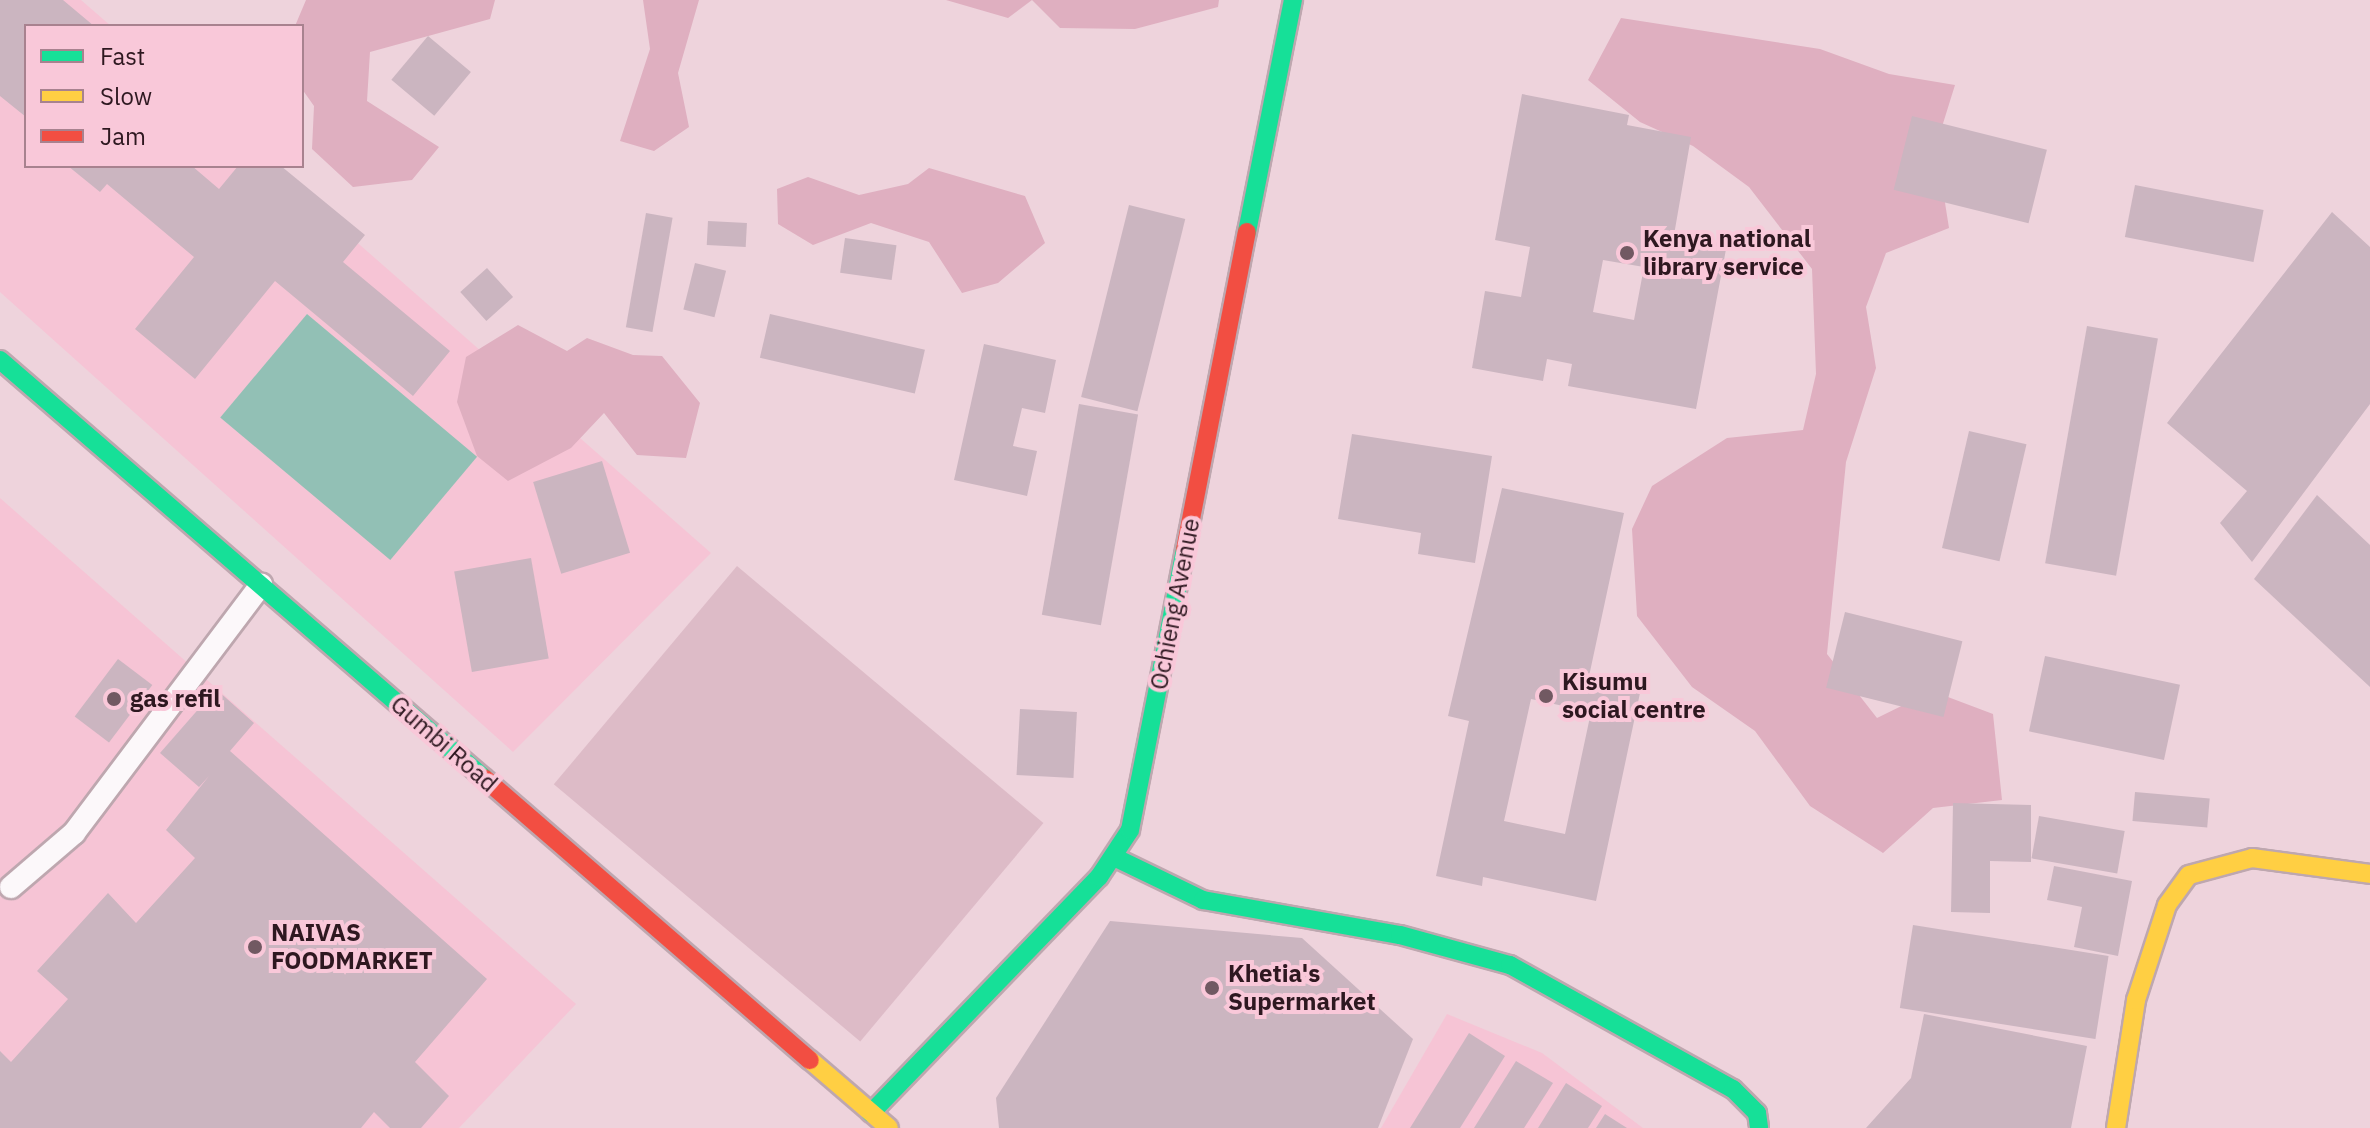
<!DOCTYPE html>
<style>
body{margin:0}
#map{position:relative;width:2370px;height:1128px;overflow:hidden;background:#eed3dc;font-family:"IBM Plex Sans",sans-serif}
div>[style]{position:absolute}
.built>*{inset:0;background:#f6c4d5}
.green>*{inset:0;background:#ddbbc7;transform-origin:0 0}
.forest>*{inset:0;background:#dfafc0}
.water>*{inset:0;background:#92c0b5;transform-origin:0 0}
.building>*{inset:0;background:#cbb5c0;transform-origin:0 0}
.roads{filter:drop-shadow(2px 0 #bea7af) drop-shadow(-2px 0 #bea7af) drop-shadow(0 2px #bea7af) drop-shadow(0 -2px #bea7af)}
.lane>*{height:22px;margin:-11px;padding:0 11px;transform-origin:11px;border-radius:11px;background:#fcf8fa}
.fast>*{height:18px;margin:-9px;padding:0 9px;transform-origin:9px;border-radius:9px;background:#16e098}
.slow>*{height:18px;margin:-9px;padding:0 9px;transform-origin:9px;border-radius:9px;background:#ffcf43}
.jam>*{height:18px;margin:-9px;padding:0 9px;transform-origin:9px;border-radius:9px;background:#f24e42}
.dots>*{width:22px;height:22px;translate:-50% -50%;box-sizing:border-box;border:4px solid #f9c8d9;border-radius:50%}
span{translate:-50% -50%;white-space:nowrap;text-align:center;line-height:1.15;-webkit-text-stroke:8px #f9c8d9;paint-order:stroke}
.poi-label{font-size:24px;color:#2e1820;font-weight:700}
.left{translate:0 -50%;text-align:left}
.street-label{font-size:24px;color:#2e1820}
.legend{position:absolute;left:24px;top:24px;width:280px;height:144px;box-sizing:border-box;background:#f9c8d9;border:2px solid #a8828f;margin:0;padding:10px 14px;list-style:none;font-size:24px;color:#2e1820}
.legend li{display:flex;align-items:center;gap:16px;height:40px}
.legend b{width:40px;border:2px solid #a8828f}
</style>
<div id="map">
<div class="built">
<i style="clip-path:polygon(0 0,81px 0,111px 26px,26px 26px,26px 166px,270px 166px,711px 553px,513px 752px,0 292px)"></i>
<i style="clip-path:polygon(0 498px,576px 1004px,459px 1128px,0 1128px)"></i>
<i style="clip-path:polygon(1447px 1014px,1542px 1053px,1643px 1128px,1381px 1128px)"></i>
</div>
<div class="green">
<i style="left:737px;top:566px;width:400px;height:285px;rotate:40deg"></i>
</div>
<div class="forest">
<i style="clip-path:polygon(306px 0,495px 0,490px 19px,370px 52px,367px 101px,439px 147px,412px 180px,353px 187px,312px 149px,314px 106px,302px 89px,302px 26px,295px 26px)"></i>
<i style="clip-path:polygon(643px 0,699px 0,678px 73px,689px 127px,654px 151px,620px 141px,650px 49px)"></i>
<i style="clip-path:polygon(946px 0,1219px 0,1218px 7px,1135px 29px,1060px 28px,1032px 0,1008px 18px)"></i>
<i style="clip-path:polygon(1621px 18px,1820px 49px,1889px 74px,1955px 85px,1936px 146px,1949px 228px,1886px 253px,1866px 307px,1876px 368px,1846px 462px,1827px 654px,1877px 718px,1932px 691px,1993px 714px,2002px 800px,1933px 808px,1883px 853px,1810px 806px,1755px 731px,1692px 687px,1637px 616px,1632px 529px,1652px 486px,1727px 438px,1803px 430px,1816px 374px,1812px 269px,1749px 187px,1693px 146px,1640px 122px,1588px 80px)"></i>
<i style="clip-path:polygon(929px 168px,1025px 196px,1045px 243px,998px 283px,962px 293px,929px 242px,871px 223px,813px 245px,778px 224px,777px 189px,808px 177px,859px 195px,908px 184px)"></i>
<i style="clip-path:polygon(518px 325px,567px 351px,587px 338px,633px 355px,662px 356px,700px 403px,686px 458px,637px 455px,604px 413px,571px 448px,508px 481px,477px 456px,457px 402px,466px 357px)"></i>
</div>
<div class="water">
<i style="left:307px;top:314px;width:222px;height:135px;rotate:40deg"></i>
</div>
<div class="building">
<i style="clip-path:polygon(0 0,63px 0,94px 26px,26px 26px,26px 117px,0 96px)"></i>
<i style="left:428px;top:36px;width:56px;height:57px;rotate:40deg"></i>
<i style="clip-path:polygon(evenodd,1522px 94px,1629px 115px,1627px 125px,1691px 137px,1674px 235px,1727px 244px,1696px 409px,1568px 386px,1572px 364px,1547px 359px,1543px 381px,1472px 368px,1485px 291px,1521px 297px,1530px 247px,1495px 240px,1522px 94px,1603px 260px,1644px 267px,1634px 320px,1593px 312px,1603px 260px)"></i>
<i style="left:1912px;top:116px;width:139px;height:76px;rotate:14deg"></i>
<i style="clip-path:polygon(68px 166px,192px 166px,219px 189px,238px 166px,281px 166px,365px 235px,343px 262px,450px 351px,413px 396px,275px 281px,195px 379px,135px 329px,194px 257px,107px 184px,100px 192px)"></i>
<i style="left:2135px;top:185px;width:131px;height:53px;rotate:11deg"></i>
<i style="left:1129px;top:205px;width:58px;height:198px;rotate:14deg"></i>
<i style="clip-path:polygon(2332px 212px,2370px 247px,2370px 404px,2252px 562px,2220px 523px,2247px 491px,2167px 423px)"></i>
<i style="left:646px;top:213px;width:27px;height:116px;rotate:10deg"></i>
<i style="left:708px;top:221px;width:39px;height:24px;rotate:3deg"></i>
<i style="left:845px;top:238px;width:52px;height:35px;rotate:8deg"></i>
<i style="left:695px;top:263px;width:32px;height:48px;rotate:14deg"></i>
<i style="left:487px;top:268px;width:39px;height:36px;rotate:48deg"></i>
<i style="left:770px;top:314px;width:159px;height:45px;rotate:13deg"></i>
<i style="left:2087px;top:326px;width:72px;height:241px;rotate:10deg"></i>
<i style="clip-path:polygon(984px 344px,1056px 360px,1045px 413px,1022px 408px,1013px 446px,1037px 451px,1027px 496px,954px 480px)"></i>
<i style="left:1079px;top:404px;width:60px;height:214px;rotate:10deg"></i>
<i style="left:1969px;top:431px;width:59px;height:120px;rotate:13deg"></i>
<i style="clip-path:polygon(1352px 434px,1492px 456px,1475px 563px,1418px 554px,1421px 533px,1338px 519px)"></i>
<i style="left:602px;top:461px;width:96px;height:72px;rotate:73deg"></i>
<i style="clip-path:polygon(evenodd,1502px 488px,1624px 513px,1588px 681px,1640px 693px,1596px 901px,1483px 877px,1482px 886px,1436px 876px,1469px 721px,1448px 716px,1502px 488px,1531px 699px,1591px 712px,1565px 834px,1504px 821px,1531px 699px)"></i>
<i style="clip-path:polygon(2317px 495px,2370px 545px,2370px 687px,2254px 579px)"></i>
<i style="left:531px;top:558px;width:102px;height:78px;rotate:80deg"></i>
<i style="left:1845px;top:612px;width:121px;height:78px;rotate:14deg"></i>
<i style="left:2045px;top:656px;width:138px;height:77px;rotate:12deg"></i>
<i style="left:118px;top:659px;width:43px;height:72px;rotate:37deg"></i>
<i style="clip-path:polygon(216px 689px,254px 723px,230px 751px,487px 979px,415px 1062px,449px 1096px,421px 1128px,390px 1128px,374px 1112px,361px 1128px,0 1128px,0 1051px,11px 1062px,68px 999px,37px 971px,108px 893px,136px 923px,195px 858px,166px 830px,209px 776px,199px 787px,160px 753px)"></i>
<i style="left:1020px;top:709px;width:57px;height:66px;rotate:3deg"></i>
<i style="left:2135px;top:792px;width:75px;height:29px;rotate:5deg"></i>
<i style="clip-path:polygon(1953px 803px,2031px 805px,2031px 862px,1990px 861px,1990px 913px,1951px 912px)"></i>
<i style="left:2039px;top:816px;width:87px;height:43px;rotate:10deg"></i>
<i style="clip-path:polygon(2054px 866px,2132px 881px,2118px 956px,2074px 947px,2082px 907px,2047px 900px)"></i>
<i style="clip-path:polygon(1110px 921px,1302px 938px,1413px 1039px,1378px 1128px,999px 1128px,996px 1098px)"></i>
<i style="left:1913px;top:925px;width:198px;height:84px;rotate:9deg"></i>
<i style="clip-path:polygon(1924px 1014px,2087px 1046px,2071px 1128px,1866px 1128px,1911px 1078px)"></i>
<i style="clip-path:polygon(1469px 1033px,1505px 1056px,1460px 1128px,1410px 1128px)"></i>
<i style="clip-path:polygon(1516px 1061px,1553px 1083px,1524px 1128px,1474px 1128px)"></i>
<i style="clip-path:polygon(1566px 1083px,1602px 1106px,1588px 1128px,1538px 1128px)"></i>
<i style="clip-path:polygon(1605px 1114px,1627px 1128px,1596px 1128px)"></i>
</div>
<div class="roads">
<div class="lane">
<i style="left:11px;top:887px;width:83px;rotate:-40.6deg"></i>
<i style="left:74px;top:833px;width:311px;rotate:-53deg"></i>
</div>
<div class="fast">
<i style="left:1247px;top:232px;width:237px;rotate:-78.8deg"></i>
<i style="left:0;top:360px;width:640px;rotate:40.82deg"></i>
<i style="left:1114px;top:857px;width:99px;rotate:25.8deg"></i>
<i style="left:1203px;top:900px;width:200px;rotate:10.1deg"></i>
<i style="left:1400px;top:935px;width:114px;rotate:15.3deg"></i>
<i style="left:1510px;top:965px;width:255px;rotate:29.1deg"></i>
<i style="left:1733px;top:1089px;width:34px;rotate:45deg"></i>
<i style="left:1757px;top:1113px;width:15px;rotate:82deg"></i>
<i style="left:871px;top:1113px;width:328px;rotate:-46deg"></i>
<i style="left:1099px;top:877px;width:56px;rotate:-56.6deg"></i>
<i style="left:1130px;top:830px;width:285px;rotate:-78.9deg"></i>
</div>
<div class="slow">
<i style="left:810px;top:1060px;width:104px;rotate:40.7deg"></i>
<i style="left:2116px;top:1128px;width:130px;rotate:-81.1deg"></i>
<i style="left:2136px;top:1000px;width:100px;rotate:-71.9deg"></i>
<i style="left:2167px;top:905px;width:37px;rotate:-54deg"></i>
<i style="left:2189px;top:875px;width:65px;rotate:-15.1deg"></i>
<i style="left:2252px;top:858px;width:119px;rotate:7.7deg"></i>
</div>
<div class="jam">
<i style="left:1185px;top:550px;width:324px;rotate:-79deg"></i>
<i style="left:484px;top:778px;width:431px;rotate:40.9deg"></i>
</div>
</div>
<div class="dots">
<i style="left:1627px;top:253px;background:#715962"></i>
<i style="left:1546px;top:696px;background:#715962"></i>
<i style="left:114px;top:699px;background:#715962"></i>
<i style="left:255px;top:947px;background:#715962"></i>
<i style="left:1212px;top:988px;background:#715962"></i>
</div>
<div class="poi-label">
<span class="left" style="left:1643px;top:253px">Kenya national<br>library service</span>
<span class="left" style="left:1562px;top:696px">Kisumu<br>social centre</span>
<span class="left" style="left:130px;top:699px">gas refil</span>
<span class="left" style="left:271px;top:947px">NAIVAS<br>FOODMARKET</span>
<span class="left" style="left:1228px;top:988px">Khetia's<br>Supermarket</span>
</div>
<div class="street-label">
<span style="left:1175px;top:604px;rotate:-79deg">Ochieng Avenue</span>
<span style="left:444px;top:744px;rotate:41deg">Gumbi Road</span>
</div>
<ul class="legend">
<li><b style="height:10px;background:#16e098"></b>Fast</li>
<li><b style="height:10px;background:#ffcf43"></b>Slow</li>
<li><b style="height:10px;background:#f24e42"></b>Jam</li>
</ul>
</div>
